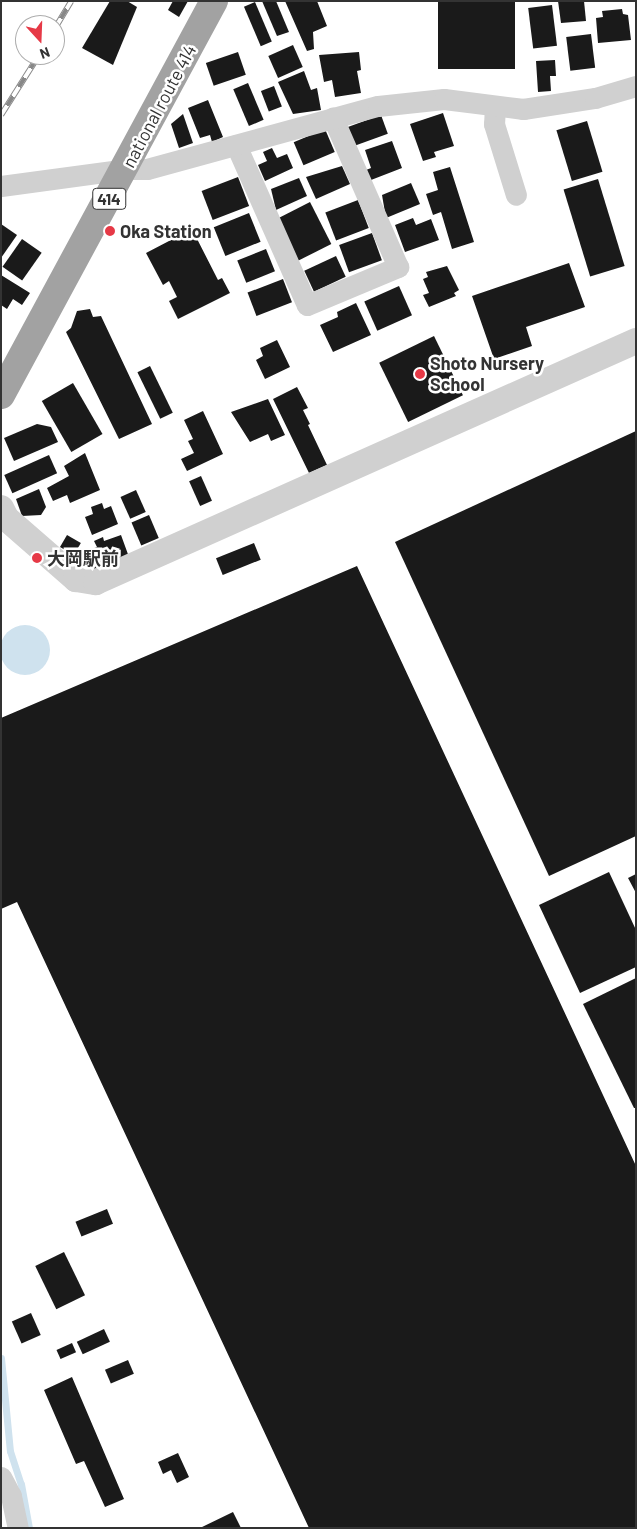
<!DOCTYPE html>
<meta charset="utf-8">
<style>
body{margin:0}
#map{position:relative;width:637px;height:1529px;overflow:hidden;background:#fff;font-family:Barlow,"Noto Sans JP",sans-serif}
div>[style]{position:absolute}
.water>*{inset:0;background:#cfe2ee}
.round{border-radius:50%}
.stream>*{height:7px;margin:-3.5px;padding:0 3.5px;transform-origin:3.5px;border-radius:3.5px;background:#cfe2ee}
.building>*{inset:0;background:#1a1a1a;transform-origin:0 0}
.minor>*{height:21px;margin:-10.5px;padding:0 10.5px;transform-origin:10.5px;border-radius:10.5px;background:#d0d0d0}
.tertiary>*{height:26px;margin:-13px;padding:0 13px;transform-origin:13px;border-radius:13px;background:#d0d0d0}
.trunk>*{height:28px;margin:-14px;padding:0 14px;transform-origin:14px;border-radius:14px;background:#a2a2a2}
.rail>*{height:5.5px;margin-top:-2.75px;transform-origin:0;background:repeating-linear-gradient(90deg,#fff 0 11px,#888 0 22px);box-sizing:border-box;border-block:1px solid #888}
.dots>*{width:14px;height:14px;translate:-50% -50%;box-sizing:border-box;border:2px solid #fff;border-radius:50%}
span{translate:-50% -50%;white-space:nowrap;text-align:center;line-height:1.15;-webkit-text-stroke:5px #fff;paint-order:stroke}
.shield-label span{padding:1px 4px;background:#fff;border:1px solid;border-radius:4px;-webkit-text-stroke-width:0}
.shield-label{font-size:16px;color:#333;font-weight:700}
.street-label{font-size:18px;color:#333}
.poi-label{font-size:18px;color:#333;font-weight:700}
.left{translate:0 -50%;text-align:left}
.frame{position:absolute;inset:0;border:2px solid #333;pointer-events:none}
.north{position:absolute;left:15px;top:15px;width:50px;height:50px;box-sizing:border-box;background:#fff;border:1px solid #adadad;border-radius:50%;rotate:160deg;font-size:14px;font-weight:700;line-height:20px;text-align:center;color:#333}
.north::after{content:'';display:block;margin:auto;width:18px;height:22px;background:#e63946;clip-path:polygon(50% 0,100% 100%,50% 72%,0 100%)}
</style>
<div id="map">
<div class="water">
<i class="round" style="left:0;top:625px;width:50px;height:50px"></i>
</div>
<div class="stream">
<i style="left:1px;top:1358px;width:93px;rotate:84.5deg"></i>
<i style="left:10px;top:1451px;width:35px;rotate:72deg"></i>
<i style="left:21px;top:1484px;width:45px;rotate:79.7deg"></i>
</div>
<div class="building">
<i style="clip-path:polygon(110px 1px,127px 1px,137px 7px,113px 65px,82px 48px)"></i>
<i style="clip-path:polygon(173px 1px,188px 1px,179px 17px,168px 10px)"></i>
<i style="clip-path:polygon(262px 1px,276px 1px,289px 32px,277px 36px)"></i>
<i style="clip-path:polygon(285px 1px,317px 1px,327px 26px,313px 32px,314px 49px,307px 51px)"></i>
<i style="left:438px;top:1px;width:77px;height:68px"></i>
<i style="clip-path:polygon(558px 1px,584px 1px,586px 21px,561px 23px)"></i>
<i style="left:255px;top:2px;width:43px;height:12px;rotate:67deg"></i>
<i style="left:552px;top:5px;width:41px;height:24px;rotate:83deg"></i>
<i style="clip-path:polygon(622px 9px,623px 14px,628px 15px,631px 40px,598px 43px,596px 18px,603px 17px,602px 11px)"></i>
<i style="left:591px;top:34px;width:34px;height:25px;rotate:83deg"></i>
<i style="left:293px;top:45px;width:24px;height:27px;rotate:66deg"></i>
<i style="left:238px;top:52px;width:24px;height:34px;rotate:71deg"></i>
<i style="clip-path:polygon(359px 52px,361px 70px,357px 71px,361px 93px,335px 97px,332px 80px,324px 82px,319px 55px)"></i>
<i style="clip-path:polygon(555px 60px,556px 76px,550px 76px,551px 91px,538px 92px,536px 61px)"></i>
<i style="clip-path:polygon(304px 71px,311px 90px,317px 88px,321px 110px,293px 114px,278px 82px)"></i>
<i style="left:248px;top:83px;width:40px;height:16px;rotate:67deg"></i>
<i style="left:274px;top:86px;width:22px;height:14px;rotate:69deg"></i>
<i style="clip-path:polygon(208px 100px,223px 137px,212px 142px,210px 135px,200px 138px,188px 108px)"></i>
<i style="clip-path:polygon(443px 113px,454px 146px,434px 152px,436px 157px,423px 161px,410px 124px)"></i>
<i style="clip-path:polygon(183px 114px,193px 143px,179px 148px,171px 124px)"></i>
<i style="left:381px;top:115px;width:20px;height:36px;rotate:70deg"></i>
<i style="left:587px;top:121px;width:53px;height:32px;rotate:73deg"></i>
<i style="left:325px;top:129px;width:25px;height:34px;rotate:67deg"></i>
<i style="clip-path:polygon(392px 141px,402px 168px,371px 180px,366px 170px,371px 168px,365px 150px)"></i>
<i style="clip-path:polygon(272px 148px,277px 158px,287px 154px,293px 168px,265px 181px,258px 165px,267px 161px,263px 152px)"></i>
<i style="clip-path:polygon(342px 166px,350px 184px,316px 199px,306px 177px)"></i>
<i style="clip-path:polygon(450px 167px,474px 242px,452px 249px,441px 212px,433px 215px,426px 194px,438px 190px,433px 172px)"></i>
<i style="left:238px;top:177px;width:31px;height:39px;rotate:69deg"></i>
<i style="clip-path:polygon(299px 178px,307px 196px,276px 210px,271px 189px)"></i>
<i style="left:598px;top:179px;width:91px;height:36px;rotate:73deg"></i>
<i style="clip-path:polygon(411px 183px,420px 204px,386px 218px,382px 195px)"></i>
<i style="left:358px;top:200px;width:30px;height:35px;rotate:69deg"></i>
<i style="left:310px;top:202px;width:47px;height:39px;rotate:63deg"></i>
<i style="left:249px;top:213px;width:31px;height:38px;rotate:68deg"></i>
<i style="clip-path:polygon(413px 218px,416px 225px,431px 219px,439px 240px,405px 252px,395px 225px)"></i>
<i style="clip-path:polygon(1px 224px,17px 235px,1px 258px)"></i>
<i style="clip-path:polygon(192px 229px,218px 280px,222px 278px,230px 293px,178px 319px,169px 301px,177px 297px,169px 281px,163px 285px,146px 253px)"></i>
<i style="left:372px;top:233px;width:29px;height:35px;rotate:70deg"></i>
<i style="left:22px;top:239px;width:24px;height:34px;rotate:35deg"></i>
<i style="left:266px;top:249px;width:24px;height:31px;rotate:68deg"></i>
<i style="left:336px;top:256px;width:23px;height:35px;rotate:65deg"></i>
<i style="clip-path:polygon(569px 263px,585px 307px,526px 327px,532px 346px,494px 359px,472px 296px)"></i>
<i style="clip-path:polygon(447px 266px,459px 290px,454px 293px,456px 296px,429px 307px,423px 295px,429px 293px,423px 279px,428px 277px,426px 272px)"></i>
<i style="clip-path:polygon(1px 275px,30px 293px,22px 305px,13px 299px,7px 309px,1px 305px)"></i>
<i style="left:283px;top:279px;width:25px;height:38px;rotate:69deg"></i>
<i style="left:399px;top:286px;width:32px;height:38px;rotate:66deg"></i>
<i style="clip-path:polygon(356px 303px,371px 335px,333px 352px,320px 325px,338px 317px,337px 312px)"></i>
<i style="clip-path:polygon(90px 309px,93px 317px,101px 316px,152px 424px,119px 439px,66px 332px,71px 328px,77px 311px)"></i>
<i style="left:434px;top:336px;width:66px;height:61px;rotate:64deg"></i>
<i style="clip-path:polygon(277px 340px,290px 367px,265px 379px,256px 360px,263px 356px,260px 348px)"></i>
<i style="left:150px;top:366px;width:52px;height:14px;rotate:64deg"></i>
<i style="left:73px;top:383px;width:59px;height:36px;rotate:60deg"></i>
<i style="clip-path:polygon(297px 387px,308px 408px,303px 410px,310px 424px,308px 425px,327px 465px,309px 473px,273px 399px)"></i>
<i style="clip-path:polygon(268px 399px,285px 435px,271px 441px,268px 434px,250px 442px,231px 412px)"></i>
<i style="clip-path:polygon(203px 411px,223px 454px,187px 471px,181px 459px,194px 453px,188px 441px,193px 439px,184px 420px)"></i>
<i style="clip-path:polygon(37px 424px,51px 427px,58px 442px,14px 461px,4px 438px)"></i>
<i style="clip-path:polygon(636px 431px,636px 836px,549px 876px,395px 542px)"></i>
<i style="clip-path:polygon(85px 453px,100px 490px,70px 503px,67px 495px,53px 501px,47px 488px,69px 476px,64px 466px)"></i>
<i style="left:49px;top:455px;width:20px;height:49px;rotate:66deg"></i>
<i style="left:201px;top:476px;width:27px;height:13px;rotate:66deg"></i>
<i style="clip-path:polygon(39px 489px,46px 507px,41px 515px,22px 516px,16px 499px)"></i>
<i style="left:136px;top:490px;width:24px;height:17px;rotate:66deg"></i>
<i style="clip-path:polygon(102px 503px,104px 509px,111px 506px,118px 524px,92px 535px,85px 517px,93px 514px,91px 507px)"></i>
<i style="left:149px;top:515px;width:25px;height:19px;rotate:67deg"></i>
<i style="left:67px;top:535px;width:16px;height:14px;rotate:30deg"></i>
<i style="clip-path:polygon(121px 535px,129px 557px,94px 572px,84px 552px,97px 547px,94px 541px,103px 537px,104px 541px)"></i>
<i style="left:254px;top:543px;width:18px;height:41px;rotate:68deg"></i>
<i style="clip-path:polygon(357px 566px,636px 1166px,636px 1528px,309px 1528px,17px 902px,1px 909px,1px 718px)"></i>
<i style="clip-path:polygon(609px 872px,636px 930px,636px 967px,580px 993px,539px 905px)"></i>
<i style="clip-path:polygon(636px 874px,636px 893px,628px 878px)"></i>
<i style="clip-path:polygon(636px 978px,636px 1108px,634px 1108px,583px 1004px)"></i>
<i style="left:107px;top:1209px;width:16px;height:34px;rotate:68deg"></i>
<i style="left:64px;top:1252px;width:48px;height:32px;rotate:64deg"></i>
<i style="left:31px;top:1313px;width:24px;height:21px;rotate:66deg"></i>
<i style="left:104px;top:1329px;width:14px;height:30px;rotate:65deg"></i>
<i style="left:72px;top:1343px;width:10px;height:17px;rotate:66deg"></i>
<i style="left:128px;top:1360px;width:15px;height:25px;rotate:67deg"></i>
<i style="clip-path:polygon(72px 1377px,124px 1499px,105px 1507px,84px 1461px,76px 1464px,44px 1390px)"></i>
<i style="clip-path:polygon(178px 1453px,189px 1477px,177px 1483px,171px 1470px,163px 1474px,158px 1462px)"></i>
<i style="clip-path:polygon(233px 1512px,241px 1528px,200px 1528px)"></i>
</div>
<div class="minor">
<i style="left:495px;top:106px;width:18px;rotate:93deg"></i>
<i style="left:494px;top:124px;width:74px;rotate:72.8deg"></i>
<i style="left:236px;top:145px;width:175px;rotate:66.1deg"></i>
<i style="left:307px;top:305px;width:99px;rotate:-22.7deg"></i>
<i style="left:398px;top:267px;width:163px;rotate:-113.6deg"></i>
<i style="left:1px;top:186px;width:126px;rotate:-7.7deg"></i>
<i style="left:126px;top:169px;width:21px"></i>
<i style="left:147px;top:169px;width:239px;rotate:-15.3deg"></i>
<i style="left:378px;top:106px;width:66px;rotate:-6.1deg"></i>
<i style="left:444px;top:99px;width:80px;rotate:7.2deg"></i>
<i style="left:523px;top:109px;width:73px;rotate:-8.7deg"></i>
<i style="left:595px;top:98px;width:43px;rotate:-16.3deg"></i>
<i style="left:1px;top:1477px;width:21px;rotate:62deg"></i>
<i style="left:11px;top:1496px;width:33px;rotate:78deg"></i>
</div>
<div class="tertiary">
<i style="left:1px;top:508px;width:11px;rotate:63deg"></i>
<i style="left:6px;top:518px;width:93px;rotate:41.1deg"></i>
<i style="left:76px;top:579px;width:20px;rotate:9deg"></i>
<i style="left:96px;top:582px;width:591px;rotate:-24.05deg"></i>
</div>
<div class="trunk">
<i style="left:1px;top:395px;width:448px;rotate:-61.6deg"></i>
</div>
<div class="rail">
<i style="left:55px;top:28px;width:31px;rotate:-59deg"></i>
<i style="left:1px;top:115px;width:71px;rotate:-57.7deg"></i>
</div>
<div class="dots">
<i style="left:110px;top:231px;background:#e63946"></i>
<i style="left:420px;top:374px;background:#e63946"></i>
<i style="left:37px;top:558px;background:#e63946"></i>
</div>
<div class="shield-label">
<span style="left:109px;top:199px">414</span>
</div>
<div class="street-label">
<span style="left:159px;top:106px;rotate:-62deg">national route 414</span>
</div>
<div class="poi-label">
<span class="left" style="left:120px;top:231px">Oka Station</span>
<span class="left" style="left:430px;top:374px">Shoto Nursery<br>School</span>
<span class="left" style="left:47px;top:558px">大岡駅前</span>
</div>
<div class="frame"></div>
<div class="north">N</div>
</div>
